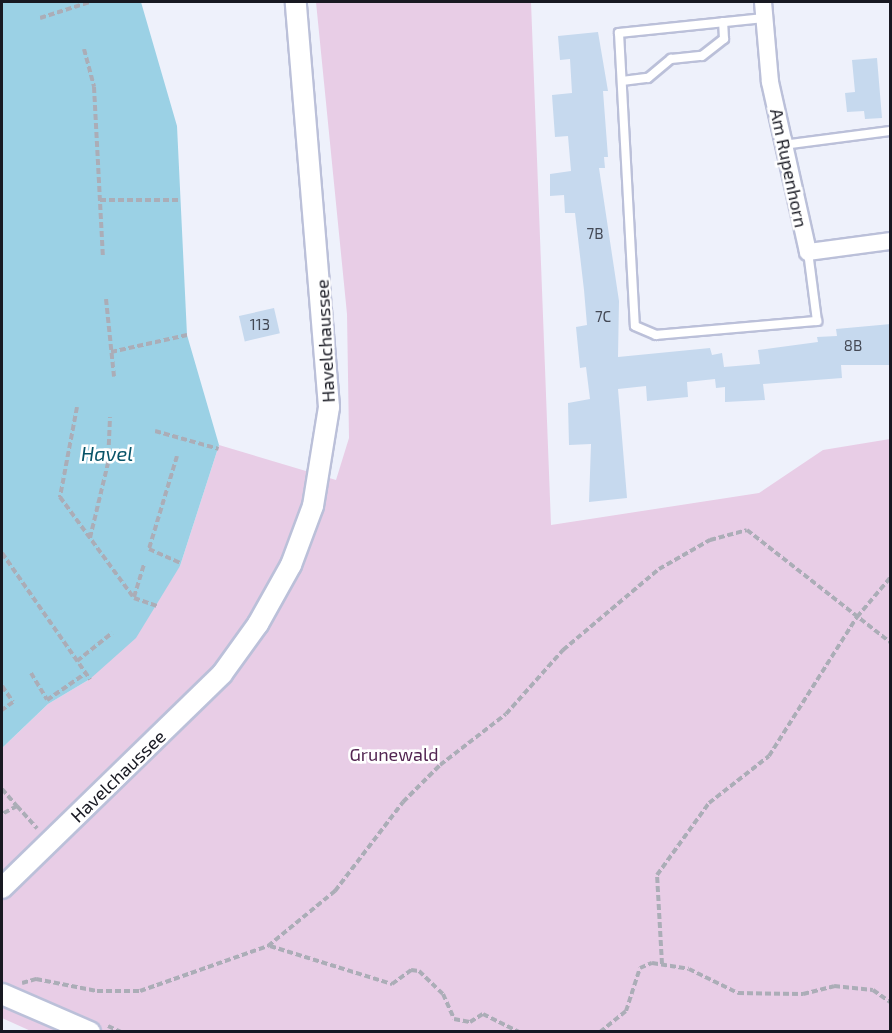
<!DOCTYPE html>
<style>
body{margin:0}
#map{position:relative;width:892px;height:1033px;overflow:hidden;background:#eef1fb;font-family:"Exo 2",sans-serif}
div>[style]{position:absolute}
.green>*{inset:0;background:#e8cde6}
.water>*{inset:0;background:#9bd1e5}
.building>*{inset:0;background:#c6d9ee;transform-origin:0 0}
.path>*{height:4px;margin-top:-2px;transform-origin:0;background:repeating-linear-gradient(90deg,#abadb7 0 6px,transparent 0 9px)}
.roads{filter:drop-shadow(2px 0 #bbc0d9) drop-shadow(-2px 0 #bbc0d9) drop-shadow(0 2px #bbc0d9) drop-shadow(0 -2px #bbc0d9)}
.service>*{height:8px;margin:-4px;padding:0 4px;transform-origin:4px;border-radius:4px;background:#fff}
.minor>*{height:16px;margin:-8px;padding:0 8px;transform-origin:8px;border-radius:8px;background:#fff}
.tertiary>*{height:20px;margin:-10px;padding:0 10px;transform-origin:10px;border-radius:10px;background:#fff}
span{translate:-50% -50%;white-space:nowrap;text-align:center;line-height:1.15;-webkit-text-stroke:5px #fff;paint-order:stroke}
.number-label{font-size:15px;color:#444955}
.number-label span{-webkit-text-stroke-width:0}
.street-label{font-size:18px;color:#181922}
.park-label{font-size:18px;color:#522551}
.water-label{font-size:20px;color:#075368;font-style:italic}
.frame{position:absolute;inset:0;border:3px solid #181922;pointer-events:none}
</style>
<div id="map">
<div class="green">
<i style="clip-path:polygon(316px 2px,531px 2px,551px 525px,759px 493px,823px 450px,890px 439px,890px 1031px,33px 1032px,2px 1018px,2px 748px,48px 704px,90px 679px,180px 566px,219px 445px,336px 480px,349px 438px,347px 314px)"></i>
</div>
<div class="water">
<i style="clip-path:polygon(2px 2px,141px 2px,177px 126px,187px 335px,219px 445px,180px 566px,136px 638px,90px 679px,48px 704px,2px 748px)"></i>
</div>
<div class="building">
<i style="clip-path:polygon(598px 32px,608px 91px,603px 91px,608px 157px,604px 157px,605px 168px,599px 168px,619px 301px,618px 357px,710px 348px,712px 355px,722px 353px,724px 367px,760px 364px,758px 350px,818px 342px,817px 337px,837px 336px,836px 329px,891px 324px,891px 365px,841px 365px,842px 378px,763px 384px,765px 400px,725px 402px,725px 387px,716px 388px,715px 379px,687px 382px,688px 397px,647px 401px,646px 386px,618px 389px,627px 498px,589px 502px,591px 444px,569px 445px,568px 403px,590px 399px,586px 367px,580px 368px,576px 327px,587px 325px,584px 290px,575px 213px,565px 213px,564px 195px,550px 196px,550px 174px,571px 171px,568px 136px,555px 137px,552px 95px,572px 93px,570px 59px,560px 60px,558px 36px)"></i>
<i style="clip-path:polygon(877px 58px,882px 118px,865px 119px,864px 111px,847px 112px,845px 93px,855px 92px,852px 60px)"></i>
<i style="left:274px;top:308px;width:26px;height:36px;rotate:77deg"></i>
</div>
<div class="path">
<i style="left:40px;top:18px;width:52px;rotate:-17.7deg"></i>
<i style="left:84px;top:49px;width:39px;rotate:75deg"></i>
<i style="left:94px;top:87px;width:171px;rotate:87deg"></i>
<i style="left:100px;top:200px;width:79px"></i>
<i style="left:106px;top:299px;width:78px;rotate:84.1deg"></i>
<i style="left:111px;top:352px;width:78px;rotate:-12.6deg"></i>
<i style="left:77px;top:407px;width:92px;rotate:100.7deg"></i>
<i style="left:60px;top:497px;width:125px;rotate:53.8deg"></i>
<i style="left:134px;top:598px;width:24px;rotate:19deg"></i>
<i style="left:155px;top:431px;width:66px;rotate:15.7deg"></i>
<i style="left:177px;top:456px;width:97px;rotate:106.8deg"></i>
<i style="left:149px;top:549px;width:35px;rotate:24deg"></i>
<i style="left:90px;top:538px;width:77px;rotate:-76.5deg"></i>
<i style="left:108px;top:463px;width:46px;rotate:-87.5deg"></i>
<i style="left:2px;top:553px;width:154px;rotate:55.1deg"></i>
<i style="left:134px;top:597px;width:34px;rotate:-73deg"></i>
<i style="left:77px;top:661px;width:45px;rotate:-38.7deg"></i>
<i style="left:31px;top:673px;width:31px;rotate:59deg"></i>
<i style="left:47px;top:700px;width:47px;rotate:-34.7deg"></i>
<i style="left:2px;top:686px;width:19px;rotate:55deg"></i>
<i style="left:13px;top:702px;width:14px;rotate:144deg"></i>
<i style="left:2px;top:789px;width:23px;rotate:49deg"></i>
<i style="left:17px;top:806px;width:17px;rotate:152deg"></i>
<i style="left:17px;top:806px;width:30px;rotate:48deg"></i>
<i style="left:270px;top:946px;width:128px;rotate:17.3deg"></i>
<i style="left:392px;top:984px;width:24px;rotate:-36deg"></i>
<i style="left:411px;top:970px;width:8px;rotate:7deg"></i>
<i style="left:419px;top:971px;width:33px;rotate:44deg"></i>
<i style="left:443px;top:994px;width:27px;rotate:66deg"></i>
<i style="left:454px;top:1019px;width:16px;rotate:11deg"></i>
<i style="left:470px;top:1022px;width:15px;rotate:-32deg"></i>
<i style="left:483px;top:1014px;width:40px;rotate:26.6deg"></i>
<i style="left:662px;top:964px;width:89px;rotate:-93.2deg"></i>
<i style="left:657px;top:875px;width:89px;rotate:-54.2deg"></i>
<i style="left:709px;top:803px;width:76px;rotate:-38.1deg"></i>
<i style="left:769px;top:756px;width:165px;rotate:-57.7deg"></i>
<i style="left:857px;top:617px;width:51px;rotate:-49.8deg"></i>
<i style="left:22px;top:983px;width:15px;rotate:-16deg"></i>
<i style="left:36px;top:979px;width:62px;rotate:11.1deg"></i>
<i style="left:97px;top:991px;width:43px"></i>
<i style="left:140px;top:991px;width:136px;rotate:-19.4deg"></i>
<i style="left:268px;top:946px;width:87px;rotate:-39.4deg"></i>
<i style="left:335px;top:891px;width:112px;rotate:-52.6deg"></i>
<i style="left:403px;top:802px;width:52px;rotate:-45deg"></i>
<i style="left:440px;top:765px;width:83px;rotate:-37.7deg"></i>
<i style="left:506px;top:714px;width:86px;rotate:-48.3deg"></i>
<i style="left:563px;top:650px;width:126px;rotate:-40.2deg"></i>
<i style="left:659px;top:569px;width:59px;rotate:-29.6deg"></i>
<i style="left:710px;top:540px;width:38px;rotate:-15deg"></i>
<i style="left:747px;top:530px;width:182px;rotate:38.1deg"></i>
<i style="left:108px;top:1026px;width:14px;rotate:25deg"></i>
<i style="left:600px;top:1032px;width:33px;rotate:-39deg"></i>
<i style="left:626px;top:1011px;width:45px;rotate:-72deg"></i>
<i style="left:640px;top:968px;width:13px;rotate:-23deg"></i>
<i style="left:652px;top:963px;width:37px;rotate:9deg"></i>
<i style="left:689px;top:969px;width:55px;rotate:26.1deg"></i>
<i style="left:738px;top:993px;width:65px;rotate:0.9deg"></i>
<i style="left:803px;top:994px;width:32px;rotate:-14deg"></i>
<i style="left:834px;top:986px;width:39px;rotate:6deg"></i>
<i style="left:873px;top:990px;width:21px;rotate:35deg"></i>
</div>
<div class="roads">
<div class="service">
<i style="left:764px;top:18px;width:146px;rotate:174.1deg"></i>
<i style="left:619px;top:33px;width:293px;rotate:86.9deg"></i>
<i style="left:635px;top:326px;width:23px;rotate:23deg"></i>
<i style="left:656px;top:335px;width:162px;rotate:-5deg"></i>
<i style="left:817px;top:321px;width:70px;rotate:-97.4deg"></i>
<i style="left:622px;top:81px;width:26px;rotate:-7deg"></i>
<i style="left:648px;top:78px;width:30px;rotate:-40deg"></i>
<i style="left:671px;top:59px;width:31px;rotate:-6deg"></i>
<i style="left:702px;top:56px;width:28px;rotate:-38deg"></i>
<i style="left:724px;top:39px;width:17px;rotate:-93deg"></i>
<i style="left:783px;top:145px;width:108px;rotate:-7.5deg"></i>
</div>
<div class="minor">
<i style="left:763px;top:2px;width:80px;rotate:85deg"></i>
<i style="left:770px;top:82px;width:174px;rotate:77.4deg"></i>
<i style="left:808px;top:252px;width:83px;rotate:-7.6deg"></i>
</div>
<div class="tertiary">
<i style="left:2px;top:888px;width:307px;rotate:-44.2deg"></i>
<i style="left:222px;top:674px;width:62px;rotate:-54.2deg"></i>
<i style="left:258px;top:624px;width:68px;rotate:-60.8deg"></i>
<i style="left:291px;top:565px;width:63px;rotate:-69.6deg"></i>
<i style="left:313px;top:506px;width:100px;rotate:-80.8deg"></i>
<i style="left:329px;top:407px;width:406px;rotate:-94.7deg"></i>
<i style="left:2px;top:994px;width:96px;rotate:23.4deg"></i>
</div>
</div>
<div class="number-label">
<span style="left:595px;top:234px">7B</span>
<span style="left:603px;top:317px">7C</span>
<span style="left:260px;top:325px">113</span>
<span style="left:853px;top:346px">8B</span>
</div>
<div class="street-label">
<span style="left:789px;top:168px;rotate:78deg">Am Rupenhorn</span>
<span style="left:325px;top:341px;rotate:-93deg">Havelchaussee</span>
<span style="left:118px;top:776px;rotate:-44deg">Havelchaussee</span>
</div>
<div class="park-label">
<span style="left:394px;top:754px">Grunewald</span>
</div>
<div class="water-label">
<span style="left:107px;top:453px">Havel</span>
</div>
<div class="frame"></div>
</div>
